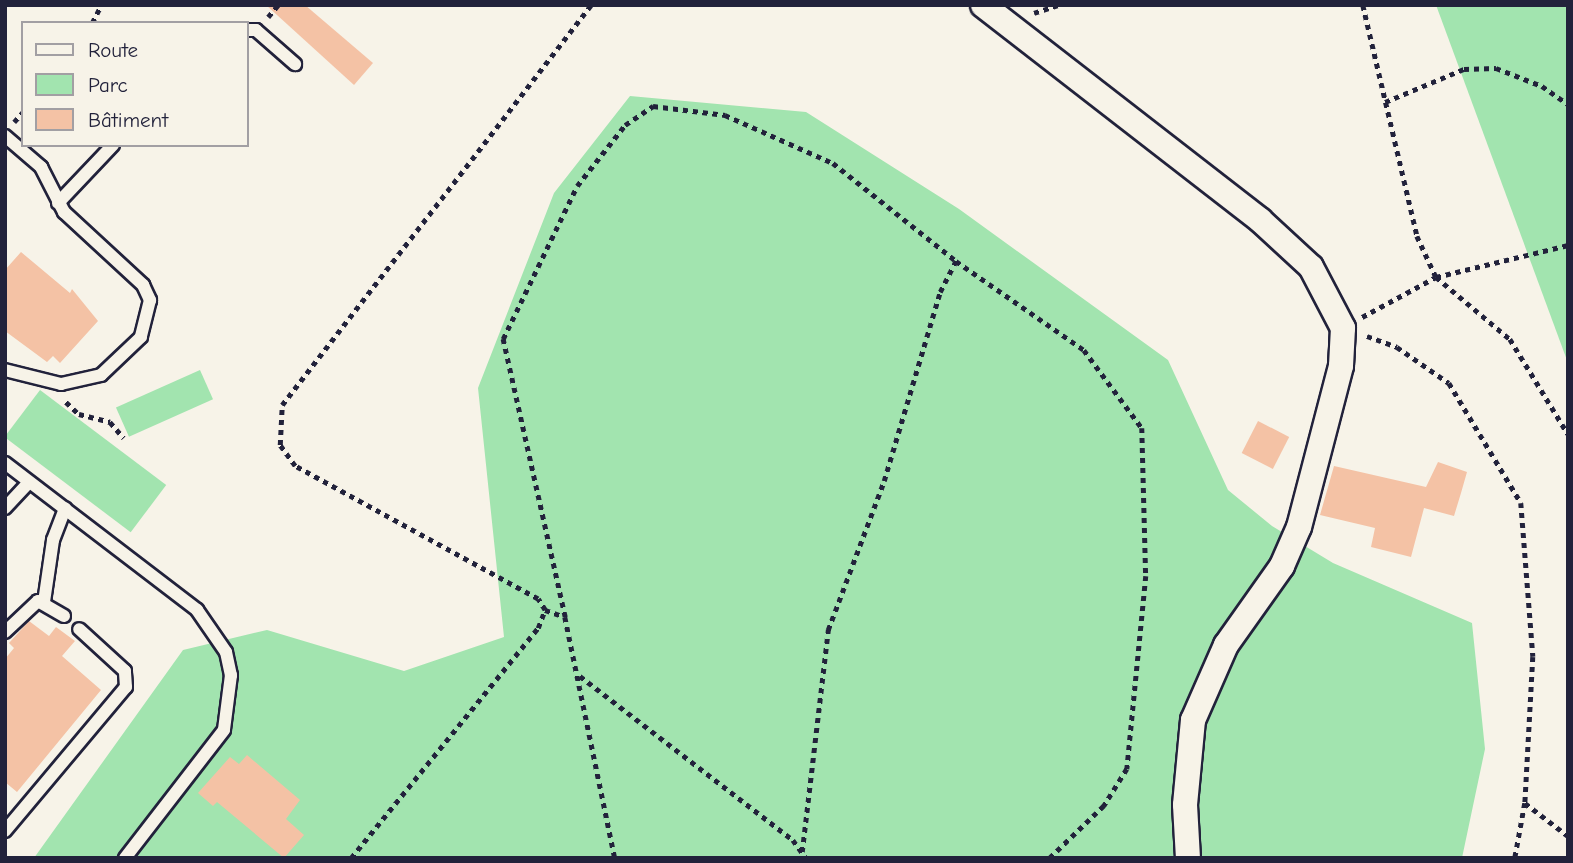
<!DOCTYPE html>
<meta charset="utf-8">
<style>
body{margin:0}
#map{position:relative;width:1573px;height:863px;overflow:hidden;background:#f7f3e8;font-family:"Comic Neue",sans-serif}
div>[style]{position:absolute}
.green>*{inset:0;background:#a2e4af;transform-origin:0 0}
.building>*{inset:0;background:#f4c2a5;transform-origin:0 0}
.path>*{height:4.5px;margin-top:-2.25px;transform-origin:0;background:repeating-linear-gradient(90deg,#22223b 0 5px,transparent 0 10px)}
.roads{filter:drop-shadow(2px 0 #22223b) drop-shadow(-2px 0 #22223b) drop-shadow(0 2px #22223b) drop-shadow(0 -2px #22223b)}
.lane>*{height:12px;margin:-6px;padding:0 6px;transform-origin:6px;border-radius:6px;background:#f7f3e8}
.street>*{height:24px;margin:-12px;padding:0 12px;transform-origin:12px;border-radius:12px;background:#f7f3e8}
span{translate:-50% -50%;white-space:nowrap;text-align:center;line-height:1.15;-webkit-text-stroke:6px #f7f3e8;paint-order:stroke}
.frame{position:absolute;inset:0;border:7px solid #22223b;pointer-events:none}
.legend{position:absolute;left:21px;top:21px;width:228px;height:126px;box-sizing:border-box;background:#f7f3e8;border:2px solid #a29fa3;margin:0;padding:9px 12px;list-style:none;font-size:21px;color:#22223b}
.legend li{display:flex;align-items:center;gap:14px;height:35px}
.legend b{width:35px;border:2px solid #a29fa3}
</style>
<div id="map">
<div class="green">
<i style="clip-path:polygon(1436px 5px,1568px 5px,1568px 363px)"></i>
<i style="clip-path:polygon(630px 96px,806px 112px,959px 209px,1168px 360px,1228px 490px,1272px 526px,1333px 563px,1472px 623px,1485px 749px,1462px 858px,34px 858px,183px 650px,267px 630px,404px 671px,504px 637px,478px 388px,554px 193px)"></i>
<i style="left:200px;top:370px;width:32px;height:92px;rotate:66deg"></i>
<i style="left:40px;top:390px;width:158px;height:59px;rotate:37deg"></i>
</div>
<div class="building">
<i style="clip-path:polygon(266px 5px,305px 5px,373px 63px,354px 85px)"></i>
<i style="clip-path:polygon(21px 252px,70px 293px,72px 289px,98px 321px,60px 363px,53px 356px,47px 362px,5px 331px,5px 270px)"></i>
<i style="left:1258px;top:421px;width:35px;height:36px;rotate:27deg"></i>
<i style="clip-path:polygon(1438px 462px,1467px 472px,1461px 493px,1454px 516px,1424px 508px,1411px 557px,1371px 547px,1375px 528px,1320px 515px,1334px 466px,1426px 487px)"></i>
<i style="clip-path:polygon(29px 621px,49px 636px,56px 627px,75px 641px,62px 656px,101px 690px,17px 792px,5px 782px,5px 659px,14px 648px,9px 643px)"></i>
<i style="clip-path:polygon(247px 755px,300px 800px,286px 819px,304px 835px,284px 858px,217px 802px,213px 806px,198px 793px,230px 757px,239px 764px)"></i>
</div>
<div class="path">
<i style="left:1363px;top:5px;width:237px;rotate:76.8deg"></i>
<i style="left:1417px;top:236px;width:45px;rotate:65.1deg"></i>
<i style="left:1436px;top:277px;width:97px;rotate:40deg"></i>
<i style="left:1510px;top:339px;width:111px;rotate:58.6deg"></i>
<i style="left:1034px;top:13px;width:26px;rotate:-18deg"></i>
<i style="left:268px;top:17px;width:16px;rotate:-50deg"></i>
<i style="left:92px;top:23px;width:20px;rotate:-63deg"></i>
<i style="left:1385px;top:102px;width:86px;rotate:-22.7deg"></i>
<i style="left:1464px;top:69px;width:32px;rotate:-2deg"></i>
<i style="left:1496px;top:68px;width:49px;rotate:21.4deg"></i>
<i style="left:1542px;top:86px;width:32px;rotate:35deg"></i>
<i style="left:14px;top:122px;width:13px;rotate:-48deg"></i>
<i style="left:1362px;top:317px;width:84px;rotate:-28.4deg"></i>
<i style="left:1436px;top:277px;width:136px;rotate:-13.6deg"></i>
<i style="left:1367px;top:336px;width:32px;rotate:20deg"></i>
<i style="left:1397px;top:347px;width:63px;rotate:34.7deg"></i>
<i style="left:1449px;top:383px;width:140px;rotate:59deg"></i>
<i style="left:1521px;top:503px;width:154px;rotate:85.5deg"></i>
<i style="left:1533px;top:657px;width:146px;rotate:93.1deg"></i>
<i style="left:1525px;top:803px;width:56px;rotate:100.3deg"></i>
<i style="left:66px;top:402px;width:18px;rotate:43deg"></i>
<i style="left:79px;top:414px;width:32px;rotate:14deg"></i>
<i style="left:110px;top:422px;width:21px;rotate:49deg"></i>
<i style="left:545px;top:610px;width:21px;rotate:19deg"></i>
<i style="left:565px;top:617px;width:246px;rotate:78.3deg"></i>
<i style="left:565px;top:617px;width:285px;rotate:-102.6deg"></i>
<i style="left:503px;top:339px;width:170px;rotate:-64.2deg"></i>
<i style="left:577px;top:186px;width:78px;rotate:-51.8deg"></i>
<i style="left:625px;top:125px;width:34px;rotate:-34deg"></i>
<i style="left:653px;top:106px;width:73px;rotate:7.1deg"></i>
<i style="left:725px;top:115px;width:118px;rotate:24deg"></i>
<i style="left:833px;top:163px;width:157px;rotate:38.5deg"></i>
<i style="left:956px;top:261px;width:156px;rotate:34.8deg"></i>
<i style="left:1084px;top:350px;width:97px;rotate:53.4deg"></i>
<i style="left:1142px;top:428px;width:148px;rotate:88.5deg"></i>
<i style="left:1146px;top:576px;width:194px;rotate:95.6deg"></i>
<i style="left:1127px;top:769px;width:44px;rotate:121.9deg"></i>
<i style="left:1104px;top:806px;width:75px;rotate:136.1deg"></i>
<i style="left:580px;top:676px;width:269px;rotate:37.6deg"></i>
<i style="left:793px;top:840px;width:22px;rotate:54deg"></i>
<i style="left:1525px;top:803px;width:54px;rotate:37.5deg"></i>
<i style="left:802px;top:852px;width:224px;rotate:-83.3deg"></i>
<i style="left:828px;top:630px;width:159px;rotate:-69.4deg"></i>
<i style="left:884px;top:481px;width:197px;rotate:-73.5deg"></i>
<i style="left:940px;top:292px;width:35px;rotate:-63deg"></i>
<i style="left:351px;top:858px;width:296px;rotate:-50.9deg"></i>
<i style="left:538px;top:628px;width:19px;rotate:-69deg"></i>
<i style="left:545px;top:610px;width:13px;rotate:-122deg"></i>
<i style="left:538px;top:599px;width:277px;rotate:-151.3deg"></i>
<i style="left:295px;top:466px;width:26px;rotate:-126deg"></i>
<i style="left:280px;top:445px;width:40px;rotate:-87.1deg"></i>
<i style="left:282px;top:405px;width:505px;rotate:-52.31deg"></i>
</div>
<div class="roads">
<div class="lane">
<i style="left:247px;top:30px;width:9px"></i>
<i style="left:256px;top:30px;width:52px;rotate:41.1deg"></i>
<i style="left:5px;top:136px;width:48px;rotate:40.7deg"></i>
<i style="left:41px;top:167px;width:51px;rotate:62.9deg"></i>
<i style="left:64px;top:212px;width:108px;rotate:42.7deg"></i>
<i style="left:143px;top:285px;width:17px;rotate:65deg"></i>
<i style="left:150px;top:300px;width:38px;rotate:104deg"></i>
<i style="left:141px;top:337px;width:55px;rotate:136.5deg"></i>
<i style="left:101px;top:375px;width:41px;rotate:167.3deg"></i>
<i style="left:61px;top:384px;width:58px;rotate:-166deg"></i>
<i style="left:58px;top:203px;width:80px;rotate:-46.5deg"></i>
<i style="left:5px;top:463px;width:242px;rotate:37.4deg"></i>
<i style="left:197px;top:610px;width:51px;rotate:55.4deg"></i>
<i style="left:226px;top:652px;width:24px;rotate:78deg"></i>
<i style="left:231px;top:675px;width:55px;rotate:97.3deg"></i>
<i style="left:224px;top:730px;width:162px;rotate:127.7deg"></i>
<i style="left:5px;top:508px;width:35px;rotate:-47deg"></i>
<i style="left:44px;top:602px;width:63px;rotate:-81.7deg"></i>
<i style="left:53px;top:540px;width:34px;rotate:-69deg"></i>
<i style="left:5px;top:632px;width:45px;rotate:-43.2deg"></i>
<i style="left:38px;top:601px;width:30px;rotate:30deg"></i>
<i style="left:5px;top:831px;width:188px;rotate:-50deg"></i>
<i style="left:126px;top:687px;width:16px;rotate:-94deg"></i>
<i style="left:125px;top:671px;width:62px;rotate:-137.6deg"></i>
</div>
<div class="street">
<i style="left:983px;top:5px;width:351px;rotate:37.8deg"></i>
<i style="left:1260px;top:220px;width:69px;rotate:42.7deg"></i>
<i style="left:1311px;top:267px;width:69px;rotate:62.3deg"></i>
<i style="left:1343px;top:328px;width:38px;rotate:93deg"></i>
<i style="left:1341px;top:366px;width:166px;rotate:104.6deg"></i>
<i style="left:1299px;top:527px;width:43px;rotate:113.6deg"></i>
<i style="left:1282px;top:566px;width:97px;rotate:125.3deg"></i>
<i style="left:1226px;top:645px;width:82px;rotate:113.7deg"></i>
<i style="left:1193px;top:720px;width:85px;rotate:95.4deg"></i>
<i style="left:1185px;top:805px;width:53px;rotate:86.8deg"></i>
</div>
</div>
<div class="frame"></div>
<ul class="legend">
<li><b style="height:9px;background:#f7f3e8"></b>Route</li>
<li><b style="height:19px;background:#a2e4af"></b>Parc</li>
<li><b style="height:19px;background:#f4c2a5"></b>Bâtiment</li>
</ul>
</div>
